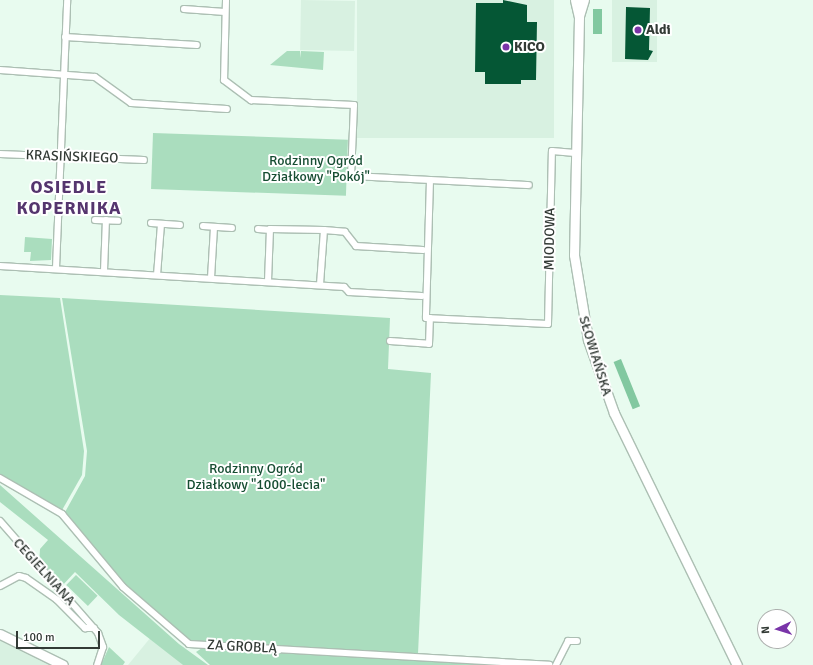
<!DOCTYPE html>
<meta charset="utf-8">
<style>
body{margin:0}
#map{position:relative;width:813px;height:665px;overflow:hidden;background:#e8fbef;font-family:Signika,sans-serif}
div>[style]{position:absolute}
.built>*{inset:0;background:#d8f1e1;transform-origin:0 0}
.green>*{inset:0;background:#aaddbe;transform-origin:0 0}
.water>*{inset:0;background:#82c8a0;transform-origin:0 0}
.building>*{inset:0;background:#055735}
.roads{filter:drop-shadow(1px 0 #acbfb3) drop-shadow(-1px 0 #acbfb3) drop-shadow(0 1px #acbfb3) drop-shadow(0 -1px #acbfb3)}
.street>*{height:6px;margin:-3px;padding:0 3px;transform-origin:3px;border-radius:3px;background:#fff}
.secondary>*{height:9px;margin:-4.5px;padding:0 4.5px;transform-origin:4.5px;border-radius:4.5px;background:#fff}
.dots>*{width:11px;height:11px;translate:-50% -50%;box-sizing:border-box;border:2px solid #fff;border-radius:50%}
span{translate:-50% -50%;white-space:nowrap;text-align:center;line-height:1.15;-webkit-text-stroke:4px #fff;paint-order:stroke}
.poi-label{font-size:14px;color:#323a35;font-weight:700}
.left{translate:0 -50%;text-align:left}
.street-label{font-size:14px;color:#323a35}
.park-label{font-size:14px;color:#164d32}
.district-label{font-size:18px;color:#55356e;font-weight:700;letter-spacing:1px}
.north{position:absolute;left:757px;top:609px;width:40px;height:40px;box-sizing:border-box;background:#fff;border:1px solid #adb0ae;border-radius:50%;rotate:266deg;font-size:11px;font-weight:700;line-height:16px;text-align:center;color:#323a35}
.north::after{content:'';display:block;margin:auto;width:14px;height:18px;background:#7934a8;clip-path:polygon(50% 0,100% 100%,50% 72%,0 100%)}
.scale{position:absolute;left:16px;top:631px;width:84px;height:18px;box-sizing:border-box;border:2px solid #323a35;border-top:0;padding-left:5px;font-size:12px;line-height:14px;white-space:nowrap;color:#323a35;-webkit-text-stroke:3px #fff;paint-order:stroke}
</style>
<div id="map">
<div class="built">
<i style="left:301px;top:0;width:54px;height:50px;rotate:1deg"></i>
<i style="left:357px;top:0;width:197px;height:138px"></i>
<i style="left:612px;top:0;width:45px;height:62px"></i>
<i style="clip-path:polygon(151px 637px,183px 665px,128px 665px)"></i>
<i style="clip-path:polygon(0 638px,55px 665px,0 665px)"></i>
</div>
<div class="green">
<i style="clip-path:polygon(287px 51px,300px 51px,300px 58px,301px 51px,324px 52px,323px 70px,270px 65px)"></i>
<i style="left:153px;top:133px;width:195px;height:56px;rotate:2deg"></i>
<i style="clip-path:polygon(25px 237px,52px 239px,51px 260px,30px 261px,31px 252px,24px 252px)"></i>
<i style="clip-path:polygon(0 295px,60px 298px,84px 451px,82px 475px,61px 512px,0 476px)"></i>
<i style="clip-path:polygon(62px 298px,390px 318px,388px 369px,431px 373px,418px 654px,190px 641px,124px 584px,64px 514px,85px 476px,87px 451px)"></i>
<i style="clip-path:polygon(0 485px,179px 644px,208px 665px,183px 665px,119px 615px,75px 572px,61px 587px,39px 564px,40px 549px,48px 540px,0 502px)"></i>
<i style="left:76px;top:575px;width:30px;height:14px;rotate:44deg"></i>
<i style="clip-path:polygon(109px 647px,125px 662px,123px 665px,101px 665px)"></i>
<i style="clip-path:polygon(202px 648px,497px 665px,210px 665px,196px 652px)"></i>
</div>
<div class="water">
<i style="left:593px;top:9px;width:9px;height:25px"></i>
<i style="left:621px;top:359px;width:51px;height:8px;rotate:68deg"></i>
</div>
<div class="building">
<i style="clip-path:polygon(503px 0,527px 5px,527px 22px,537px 22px,536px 80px,521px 80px,521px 84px,485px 84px,485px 72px,475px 72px,476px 3px,503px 3px)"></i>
<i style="clip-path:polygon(626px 7px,650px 8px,649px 50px,653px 51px,648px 60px,625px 59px)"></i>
</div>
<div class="roads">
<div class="street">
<i style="left:226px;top:0;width:80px;rotate:91.4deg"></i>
<i style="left:224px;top:80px;width:34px;rotate:37deg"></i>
<i style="left:251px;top:100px;width:103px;rotate:2.8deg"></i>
<i style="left:354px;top:105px;width:71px;rotate:92.4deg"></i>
<i style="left:351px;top:176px;width:178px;rotate:2.9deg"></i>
<i style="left:184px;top:9px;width:41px;rotate:4.2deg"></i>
<i style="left:65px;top:37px;width:132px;rotate:3.5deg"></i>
<i style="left:0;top:70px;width:95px;rotate:4.2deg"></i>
<i style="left:95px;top:77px;width:44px;rotate:35.8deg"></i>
<i style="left:131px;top:103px;width:96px;rotate:3.6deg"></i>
<i style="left:0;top:154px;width:144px;rotate:2.4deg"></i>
<i style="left:430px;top:180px;width:138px;rotate:91.7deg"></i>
<i style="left:426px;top:318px;width:122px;rotate:2.8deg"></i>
<i style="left:548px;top:324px;width:173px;rotate:-88.7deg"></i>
<i style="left:552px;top:151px;width:23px;rotate:5deg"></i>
<i style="left:95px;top:220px;width:23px;rotate:2deg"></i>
<i style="left:151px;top:223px;width:29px;rotate:4deg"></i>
<i style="left:203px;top:226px;width:29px;rotate:4deg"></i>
<i style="left:258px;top:229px;width:12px;rotate:5deg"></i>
<i style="left:324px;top:230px;width:21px;rotate:5deg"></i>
<i style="left:345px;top:232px;width:18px;rotate:52deg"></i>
<i style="left:356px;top:246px;width:67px;rotate:3.4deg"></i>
<i style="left:0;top:266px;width:345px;rotate:3.5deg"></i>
<i style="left:344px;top:287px;width:7px;rotate:45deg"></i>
<i style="left:349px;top:292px;width:73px;rotate:3.1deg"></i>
<i style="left:56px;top:268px;width:268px;rotate:-87.6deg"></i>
<i style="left:104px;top:271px;width:51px;rotate:-87.8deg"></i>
<i style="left:157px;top:275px;width:51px;rotate:-85.5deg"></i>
<i style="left:211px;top:278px;width:51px;rotate:-86.6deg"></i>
<i style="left:268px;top:281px;width:52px;rotate:-87.8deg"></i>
<i style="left:270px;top:229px;width:54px;rotate:1.1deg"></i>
<i style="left:324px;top:230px;width:55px;rotate:94.2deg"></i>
<i style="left:390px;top:341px;width:39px;rotate:4deg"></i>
<i style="left:429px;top:344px;width:26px;rotate:-88deg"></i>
<i style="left:0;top:478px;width:72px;rotate:30.1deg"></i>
<i style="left:62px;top:514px;width:95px;rotate:50.1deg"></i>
<i style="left:123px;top:587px;width:87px;rotate:40.8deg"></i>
<i style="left:189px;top:644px;width:361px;rotate:3.3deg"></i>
<i style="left:0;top:521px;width:149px;rotate:48.8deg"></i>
<i style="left:98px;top:633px;width:15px;rotate:70deg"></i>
<i style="left:103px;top:647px;width:19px;rotate:108deg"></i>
<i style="left:0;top:586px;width:21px;rotate:-28deg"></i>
<i style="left:19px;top:576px;width:7px;rotate:16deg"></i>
<i style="left:26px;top:578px;width:38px;rotate:35deg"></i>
<i style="left:57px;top:600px;width:40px;rotate:45deg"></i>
<i style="left:85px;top:628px;width:9px"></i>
<i style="left:556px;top:665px;width:27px;rotate:-63deg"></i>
<i style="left:568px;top:641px;width:9px"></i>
</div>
<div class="secondary">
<i style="left:575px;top:0;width:17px;rotate:77deg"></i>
<i style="left:579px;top:17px;width:238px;rotate:91.2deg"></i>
<i style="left:574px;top:255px;width:86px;rotate:80.6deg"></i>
<i style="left:588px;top:340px;width:77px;rotate:70.4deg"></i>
<i style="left:614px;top:413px;width:280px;rotate:64deg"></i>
<i style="left:579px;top:16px;width:17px;rotate:-73deg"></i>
<i style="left:0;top:634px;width:70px;rotate:26.2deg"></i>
</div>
</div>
<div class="dots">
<i style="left:638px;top:30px;background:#7934a8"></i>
<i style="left:506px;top:47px;background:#7934a8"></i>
</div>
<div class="poi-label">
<span class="left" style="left:646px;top:30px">Aldi</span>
<span class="left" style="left:514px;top:47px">KICO</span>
</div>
<div class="street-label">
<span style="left:72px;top:157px;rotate:2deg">KRASIŃSKIEGO</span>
<span style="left:550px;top:239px;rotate:-89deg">MIODOWA</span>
<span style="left:595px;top:356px;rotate:73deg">SŁOWIAŃSKA</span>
<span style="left:44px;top:572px;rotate:48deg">CEGIELNIANA</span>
<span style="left:242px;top:647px;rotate:3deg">ZA GROBLĄ</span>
</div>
<div class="park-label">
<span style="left:316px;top:169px">Rodzinny Ogród<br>Działkowy "Pokój"</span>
<span style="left:256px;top:477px">Rodzinny Ogród<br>Działkowy "1000-lecia"</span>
</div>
<div class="district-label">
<span style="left:69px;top:198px">OSIEDLE<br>KOPERNIKA</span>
</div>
<div class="north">N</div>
<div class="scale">100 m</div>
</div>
